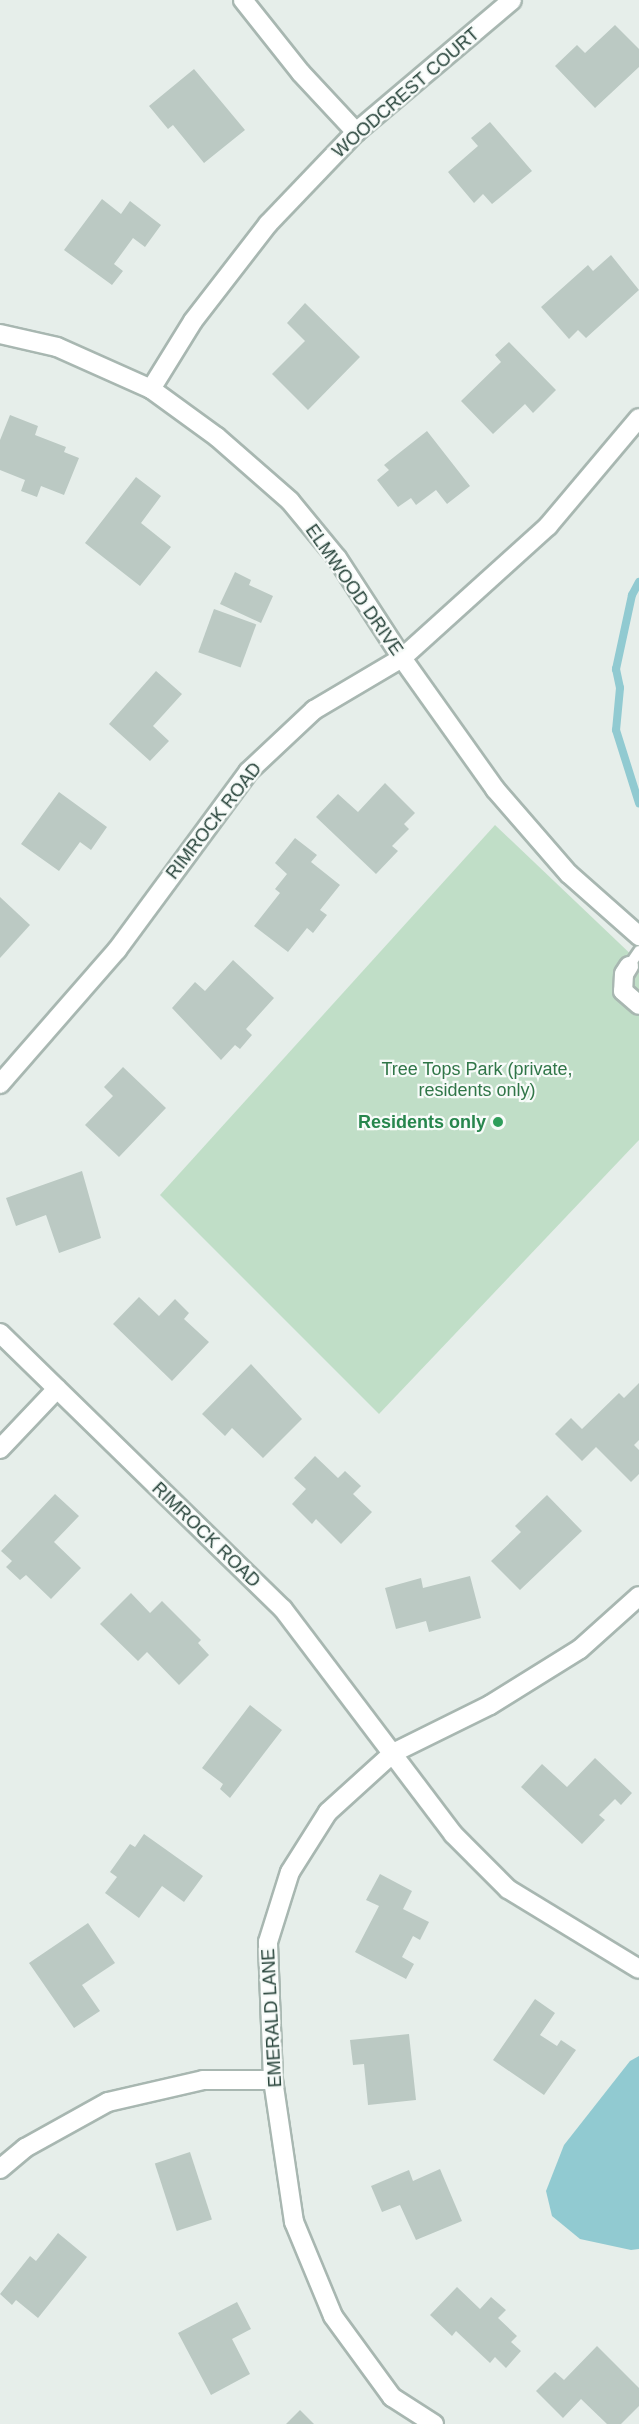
<!DOCTYPE html>
<style>
body{margin:0}
#map{position:relative;width:639px;height:2424px;overflow:hidden;background:#e6eeea;font-family:Helvetica,sans-serif}
div>[style]{position:absolute}
.green>*{inset:0;background:#c0dec7}
.water>*{inset:0;background:#91cad1}
.stream>*{height:8px;margin:-4px;padding:0 4px;transform-origin:4px;border-radius:4px;background:#91cad1}
.building>*{inset:0;background:#bbc9c3;transform-origin:0 0}
.roads{filter:drop-shadow(2px 0 #a8b7b1) drop-shadow(-2px 0 #a8b7b1) drop-shadow(0 2px #a8b7b1) drop-shadow(0 -2px #a8b7b1)}
.lane>*{height:10px;margin:-5px;padding:0 5px;transform-origin:5px;border-radius:5px;background:#fff}
.street>*{height:18px;margin:-9px;padding:0 9px;transform-origin:9px;border-radius:9px;background:#fff}
.dots>*{width:16px;height:16px;translate:-50% -50%;box-sizing:border-box;border:3px solid #f7fbf9;border-radius:50%}
span{translate:-50% -50%;white-space:nowrap;text-align:center;line-height:1.15;-webkit-text-stroke:4.5px #f7fbf9;paint-order:stroke}
.street-label{font-size:18px;color:#254138}
.park-label{font-size:18px;color:#307648}
.leisure-label{font-size:18px;color:#27864d;font-weight:700}
.right{translate:-100% -50%;text-align:right}
</style>
<div id="map">
<div class="green">
<i style="clip-path:polygon(495px 825px,639px 962px,639px 1140px,379px 1414px,160px 1195px)"></i>
</div>
<div class="water">
<i style="clip-path:polygon(639px 2056px,639px 2249px,631px 2250px,580px 2239px,552px 2216px,546px 2191px,564px 2145px,630px 2061px)"></i>
</div>
<div class="stream">
<i style="left:639px;top:582px;width:15px;rotate:118deg"></i>
<i style="left:632px;top:595px;width:76px;rotate:102.2deg"></i>
<i style="left:616px;top:669px;width:19px;rotate:78deg"></i>
<i style="left:620px;top:688px;width:42px;rotate:95.4deg"></i>
<i style="left:616px;top:730px;width:77px;rotate:72.5deg"></i>
</div>
<div class="building">
<i style="clip-path:polygon(615px 25px,639px 49px,639px 67px,595px 108px,555px 66px,577px 45px,585px 53px)"></i>
<i style="clip-path:polygon(194px 69px,245px 130px,204px 163px,173px 125px,168px 129px,149px 106px)"></i>
<i style="clip-path:polygon(490px 122px,532px 171px,492px 204px,483px 194px,474px 203px,448px 172px,478px 146px,471px 138px)"></i>
<i style="clip-path:polygon(102px 199px,121px 214px,130px 201px,161px 225px,145px 247px,133px 238px,114px 264px,123px 271px,112px 285px,64px 250px)"></i>
<i style="clip-path:polygon(611px 255px,639px 290px,586px 338px,578px 330px,569px 339px,541px 307px,588px 265px,593px 271px)"></i>
<i style="clip-path:polygon(305px 303px,360px 357px,308px 410px,272px 374px,305px 341px,287px 323px)"></i>
<i style="clip-path:polygon(509px 342px,556px 390px,533px 413px,525px 404px,493px 434px,461px 401px,501px 362px,495px 355px)"></i>
<i style="clip-path:polygon(10px 415px,38px 426px,35px 435px,66px 447px,64px 452px,79px 458px,64px 495px,41px 486px,37px 497px,21px 491px,25px 480px,0 470px,0 440px)"></i>
<i style="clip-path:polygon(427px 431px,470px 486px,447px 504px,436px 490px,416px 505px,411px 498px,398px 507px,377px 480px,389px 470px,384px 465px)"></i>
<i style="clip-path:polygon(136px 477px,161px 496px,141px 523px,171px 547px,140px 586px,85px 543px)"></i>
<i style="clip-path:polygon(235px 572px,251px 580px,249px 585px,273px 596px,261px 623px,220px 604px)"></i>
<i style="left:214px;top:609px;width:45px;height:46px;rotate:20deg"></i>
<i style="clip-path:polygon(156px 671px,182px 694px,153px 726px,169px 741px,150px 761px,109px 724px)"></i>
<i style="clip-path:polygon(385px 783px,415px 813px,404px 824px,409px 829px,392px 846px,398px 851px,376px 874px,316px 817px,338px 794px,358px 812px)"></i>
<i style="clip-path:polygon(59px 792px,107px 827px,91px 850px,80px 842px,59px 871px,21px 844px)"></i>
<i style="clip-path:polygon(295px 838px,317px 855px,311px 862px,340px 885px,320px 910px,327px 915px,313px 933px,307px 928px,288px 952px,254px 926px,280px 893px,275px 889px,287px 874px,275px 863px)"></i>
<i style="clip-path:polygon(0 897px,30px 925px,0 958px)"></i>
<i style="clip-path:polygon(233px 960px,274px 998px,246px 1029px,252px 1035px,240px 1049px,235px 1045px,221px 1060px,172px 1008px,195px 982px,205px 991px)"></i>
<i style="clip-path:polygon(123px 1067px,166px 1108px,119px 1157px,85px 1125px,113px 1096px,104px 1087px)"></i>
<i style="clip-path:polygon(82px 1171px,101px 1238px,59px 1253px,46px 1215px,16px 1226px,6px 1198px)"></i>
<i style="clip-path:polygon(139px 1297px,159px 1316px,175px 1299px,189px 1313px,184px 1319px,209px 1342px,172px 1381px,113px 1324px)"></i>
<i style="clip-path:polygon(251px 1364px,302px 1419px,263px 1458px,232px 1428px,225px 1436px,202px 1414px)"></i>
<i style="clip-path:polygon(639px 1383px,639px 1440px,634px 1445px,639px 1450px,639px 1474px,631px 1482px,596px 1447px,582px 1461px,555px 1434px,571px 1418px,582px 1429px,619px 1393px,624px 1398px)"></i>
<i style="clip-path:polygon(315px 1456px,338px 1478px,345px 1471px,361px 1486px,353px 1494px,372px 1512px,341px 1544px,316px 1519px,312px 1524px,292px 1504px,306px 1489px,294px 1478px)"></i>
<i style="clip-path:polygon(55px 1494px,79px 1516px,54px 1542px,81px 1568px,51px 1599px,26px 1575px,20px 1580px,6px 1567px,12px 1561px,1px 1551px)"></i>
<i style="clip-path:polygon(547px 1495px,582px 1531px,520px 1590px,491px 1561px,521px 1532px,515px 1526px)"></i>
<i style="clip-path:polygon(470px 1576px,481px 1618px,429px 1632px,426px 1621px,396px 1629px,385px 1588px,421px 1578px,423px 1588px)"></i>
<i style="clip-path:polygon(131px 1593px,150px 1613px,162px 1601px,201px 1640px,198px 1643px,209px 1655px,179px 1685px,147px 1652px,138px 1661px,100px 1624px)"></i>
<i style="clip-path:polygon(250px 1705px,282px 1730px,230px 1798px,220px 1789px,223px 1784px,202px 1768px)"></i>
<i style="clip-path:polygon(595px 1758px,632px 1793px,621px 1805px,615px 1799px,599px 1815px,605px 1820px,582px 1844px,521px 1787px,542px 1764px,567px 1787px)"></i>
<i style="clip-path:polygon(144px 1834px,203px 1876px,184px 1902px,162px 1886px,139px 1918px,105px 1893px,117px 1877px,110px 1872px,130px 1844px,135px 1847px)"></i>
<i style="clip-path:polygon(380px 1874px,412px 1891px,403px 1909px,429px 1922px,420px 1940px,413px 1936px,402px 1957px,414px 1964px,406px 1979px,355px 1952px,379px 1906px,366px 1900px)"></i>
<i style="clip-path:polygon(88px 1923px,115px 1963px,82px 1985px,100px 2011px,74px 2028px,29px 1963px)"></i>
<i style="clip-path:polygon(535px 1999px,555px 2013px,540px 2035px,557px 2046px,561px 2040px,576px 2050px,544px 2095px,493px 2060px)"></i>
<i style="clip-path:polygon(409px 2034px,416px 2100px,368px 2105px,364px 2064px,353px 2065px,350px 2040px)"></i>
<i style="left:190px;top:2152px;width:71px;height:37px;rotate:72deg"></i>
<i style="clip-path:polygon(440px 2169px,462px 2221px,416px 2240px,400px 2205px,382px 2212px,371px 2186px,409px 2170px,413px 2181px)"></i>
<i style="clip-path:polygon(58px 2233px,87px 2257px,38px 2318px,16px 2300px,12px 2305px,0 2294px,30px 2256px,36px 2261px)"></i>
<i style="clip-path:polygon(457px 2287px,480px 2309px,491px 2297px,506px 2310px,498px 2318px,517px 2336px,511px 2342px,521px 2351px,506px 2368px,495px 2357px,490px 2363px,456px 2331px,452px 2336px,430px 2315px)"></i>
<i style="clip-path:polygon(237px 2302px,251px 2329px,232px 2339px,250px 2374px,211px 2395px,178px 2333px)"></i>
<i style="clip-path:polygon(597px 2346px,639px 2388px,639px 2406px,621px 2424px,607px 2424px,581px 2399px,563px 2418px,536px 2391px,555px 2372px,564px 2380px)"></i>
<i style="clip-path:polygon(300px 2410px,314px 2424px,286px 2424px)"></i>
</div>
<div class="roads">
<div class="lane">
<i style="left:629px;top:966px;width:18px;rotate:-56deg"></i>
</div>
<div class="street">
<i style="left:243px;top:0;width:93px;rotate:51.5deg"></i>
<i style="left:301px;top:73px;width:81px;rotate:47deg"></i>
<i style="left:0;top:334px;width:58px;rotate:12.8deg"></i>
<i style="left:57px;top:347px;width:103px;rotate:24.1deg"></i>
<i style="left:151px;top:389px;width:82px;rotate:36deg"></i>
<i style="left:217px;top:437px;width:97px;rotate:41.2deg"></i>
<i style="left:290px;top:501px;width:74px;rotate:50.5deg"></i>
<i style="left:337px;top:558px;width:119px;rotate:57deg"></i>
<i style="left:402px;top:658px;width:161px;rotate:54.6deg"></i>
<i style="left:495px;top:789px;width:113px;rotate:49deg"></i>
<i style="left:569px;top:874px;width:94px;rotate:41.5deg"></i>
<i style="left:151px;top:389px;width:80px;rotate:-58.3deg"></i>
<i style="left:193px;top:321px;width:123px;rotate:-52.3deg"></i>
<i style="left:268px;top:224px;width:127px;rotate:-46.3deg"></i>
<i style="left:356px;top:132px;width:204px;rotate:-40.2deg"></i>
<i style="left:629px;top:966px;width:9px;rotate:122deg"></i>
<i style="left:624px;top:974px;width:17px;rotate:93deg"></i>
<i style="left:623px;top:991px;width:21px;rotate:41deg"></i>
<i style="left:0;top:1084px;width:178px;rotate:-48.9deg"></i>
<i style="left:117px;top:950px;width:221px;rotate:-53.6deg"></i>
<i style="left:248px;top:772px;width:91px;rotate:-43.2deg"></i>
<i style="left:314px;top:710px;width:102px;rotate:-30.6deg"></i>
<i style="left:402px;top:658px;width:197px;rotate:-42.1deg"></i>
<i style="left:548px;top:526px;width:141px;rotate:-49.9deg"></i>
<i style="left:0;top:1333px;width:395px;rotate:44.3deg"></i>
<i style="left:283px;top:1609px;width:282px;rotate:52.9deg"></i>
<i style="left:453px;top:1834px;width:78px;rotate:45deg"></i>
<i style="left:508px;top:1889px;width:153px;rotate:31.4deg"></i>
<i style="left:0;top:1449px;width:83px;rotate:-46.5deg"></i>
<i style="left:0;top:2169px;width:33px;rotate:-40deg"></i>
<i style="left:25px;top:2148px;width:95px;rotate:-29deg"></i>
<i style="left:108px;top:2102px;width:98px;rotate:-13deg"></i>
<i style="left:203px;top:2080px;width:70px"></i>
<i style="left:434px;top:2424px;width:50px;rotate:-147.3deg"></i>
<i style="left:392px;top:2397px;width:100px;rotate:-126.1deg"></i>
<i style="left:333px;top:2316px;width:102px;rotate:-112.5deg"></i>
<i style="left:294px;top:2222px;width:144px;rotate:-98.4deg"></i>
<i style="left:273px;top:2080px;width:138px;rotate:-92.1deg"></i>
<i style="left:268px;top:1942px;width:73px;rotate:-72.6deg"></i>
<i style="left:290px;top:1872px;width:71px;rotate:-57.7deg"></i>
<i style="left:328px;top:1812px;width:88px;rotate:-42.2deg"></i>
<i style="left:393px;top:1753px;width:108px;rotate:-26.3deg"></i>
<i style="left:490px;top:1705px;width:106px;rotate:-31.9deg"></i>
<i style="left:580px;top:1649px;width:79px;rotate:-41.9deg"></i>
</div>
</div>
<div class="dots">
<i style="left:498px;top:1122px;background:#2e9e5b"></i>
</div>
<div class="street-label">
<span style="left:406px;top:93px;rotate:-41deg">WOODCREST COURT</span>
<span style="left:354px;top:590px;rotate:55deg">ELMWOOD DRIVE</span>
<span style="left:214px;top:821px;rotate:-52deg">RIMROCK ROAD</span>
<span style="left:206px;top:1535px;rotate:44deg">RIMROCK ROAD</span>
<span style="left:272px;top:2018px;rotate:-93deg">EMERALD LANE</span>
</div>
<div class="park-label">
<span style="left:477px;top:1080px">Tree Tops Park (private,<br>residents only)</span>
</div>
<div class="leisure-label">
<span class="right" style="left:486px;top:1122px">Residents only</span>
</div>
</div>
